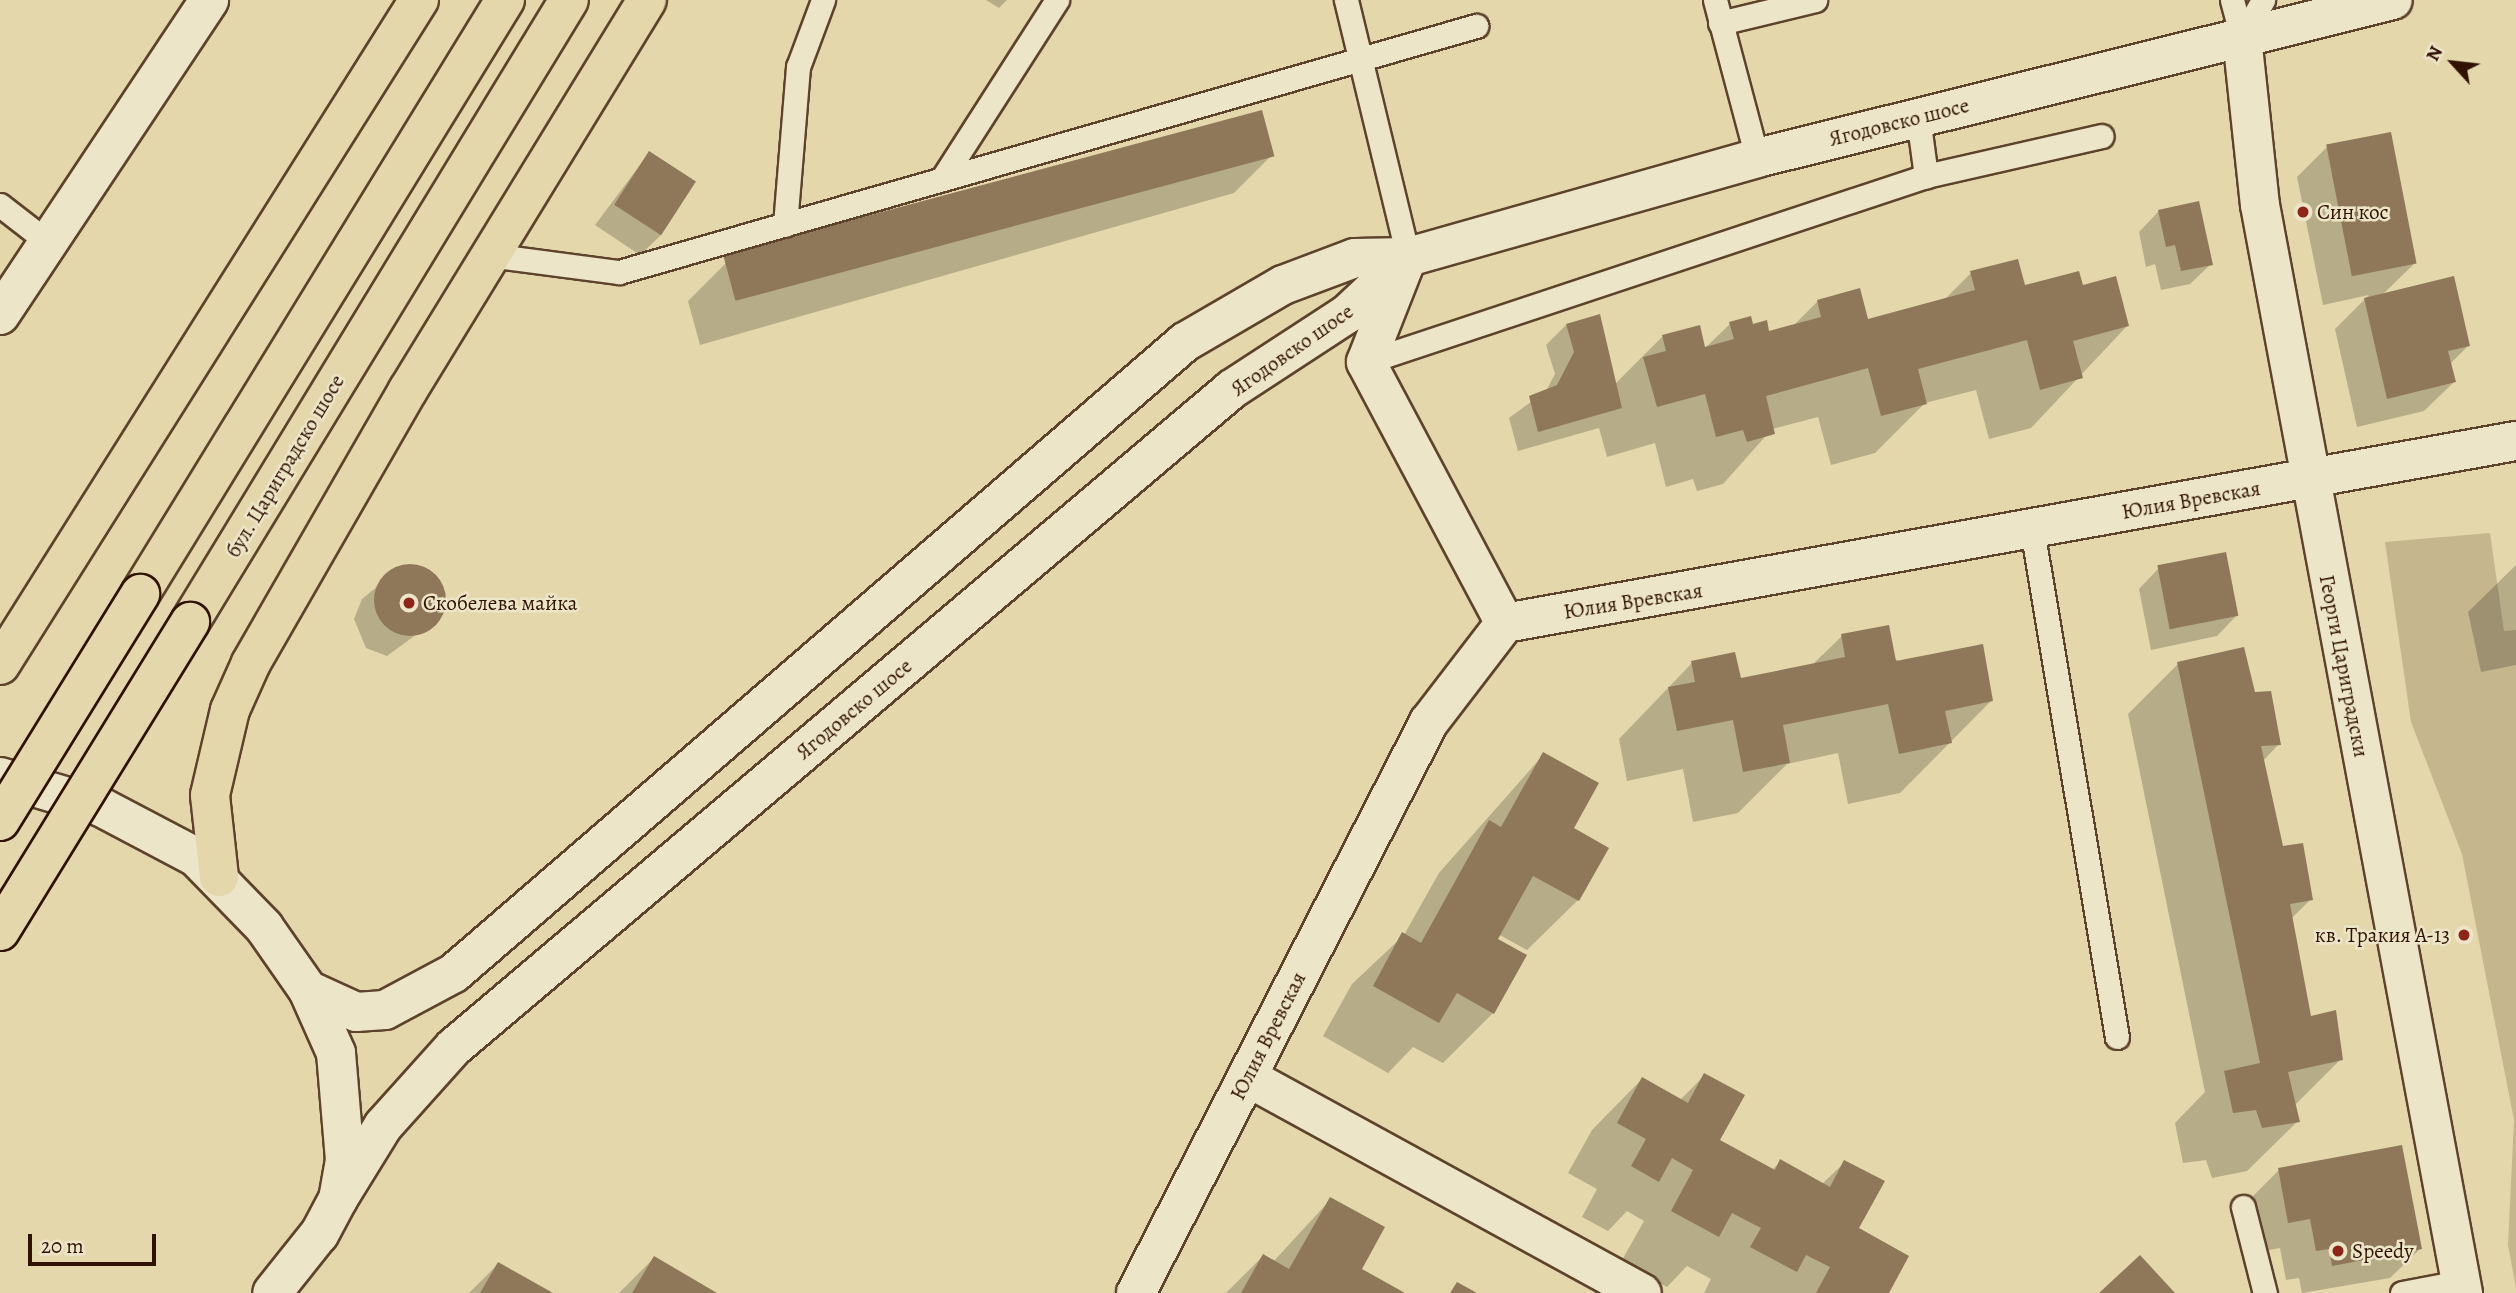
<!DOCTYPE html>
<meta charset="utf-8">
<style>
body{margin:0}
#map{position:relative;width:2516px;height:1293px;overflow:hidden;background:#e4d7ab;font-family:Alegreya,serif}
div>[style]{position:absolute}
.green>*{inset:0;background:#c5b68e}
.shadow>*{inset:0;background:#0003}
.building>*{inset:0;background:#8e7859;transform-origin:0 0}
.round{border-radius:50%}
.roads{filter:drop-shadow(2px 0 #5d432b) drop-shadow(-2px 0 #5d432b) drop-shadow(0 2px #5d432b) drop-shadow(0 -2px #5d432b)}
.service>*{height:23px;margin:-11.5px;padding:0 11.5px;transform-origin:11.5px;border-radius:11.5px;background:#ede5c8}
.minor>*{height:38px;margin:-19px;padding:0 19px;transform-origin:19px;border-radius:19px;background:#ede5c8}
.tertiary>*{height:38px;margin:-19px;padding:0 19px;transform-origin:19px;border-radius:19px;background:#ede5c8}
.primary>*{height:38px;margin:-19px;padding:0 19px;transform-origin:19px;border-radius:19px;background:#e4d7ab}
.bridges{filter:drop-shadow(2px 0 #301200) drop-shadow(-2px 0 #301200) drop-shadow(0 2px #301200) drop-shadow(0 -2px #301200)}
.primary-bridge>*{height:38px;margin:-19px;padding:0 19px;transform-origin:19px;border-radius:19px;background:#e4d7ab}
.dots>*{width:19px;height:19px;translate:-50% -50%;box-sizing:border-box;border:4px solid #ede5c8;border-radius:50%}
span{translate:-50% -50%;white-space:nowrap;text-align:center;line-height:1.15;-webkit-text-stroke:5px #ede5c8;paint-order:stroke}
.street-label{font-size:21px;color:#301200}
.poi-label{font-size:21px;color:#301200}
.left{translate:0 -50%;text-align:left}
.right{translate:-100% -50%;text-align:right}
.north{position:absolute;left:2418px;top:28px;width:70px;height:70px;-webkit-text-stroke:5px #ede5c8;paint-order:stroke;rotate:297deg;font-size:19px;font-weight:700;line-height:28px;text-align:center;color:#301200}
.north::after{content:'';display:block;margin:auto;width:24px;height:32px;background:#301200;clip-path:polygon(50% 0,100% 100%,50% 72%,0 100%)}
.scale{position:absolute;left:28px;top:1234px;width:128px;height:32px;box-sizing:border-box;border:4px solid #301200;border-top:0;padding-left:9px;font-size:21px;line-height:24px;white-space:nowrap;color:#301200;-webkit-text-stroke:5px #ede5c8;paint-order:stroke}
</style>
<div id="map">
<div class="green">
<i style="clip-path:polygon(2490px 533px,2504px 631px,2516px 630px,2516px 1288px,2508px 1245px,2514px 1120px,2462px 854px,2411px 722px,2385px 542px)"></i>
</div>
<div class="shadow">
<i style="clip-path:polygon(986px 0,1007px 0,999px 8px)"></i>
<i style="clip-path:polygon(2327px 147px,2415px 263px,2382px 295px,2468px 346px,2450px 364px,2454px 382px,2424px 411px,2357px 427px,2335px 329px,2369px 295px,2323px 305px,2297px 177px)"></i>
<i style="clip-path:polygon(649px 153px,661px 235px,640px 255px,595px 225px)"></i>
<i style="clip-path:polygon(1272px 155px,1234px 193px,700px 345px,688px 301px,726px 263px)"></i>
<i style="clip-path:polygon(2159px 211px,2211px 264px,2190px 284px,2161px 290px,2155px 264px,2146px 267px,2139px 232px)"></i>
<i style="clip-path:polygon(1971px 273px,2024px 287px,2081px 287px,2127px 326px,2031px 428px,1989px 439px,1976px 390px,1925px 403px,1875px 453px,1831px 465px,1818px 417px,1772px 429px,1723px 484px,1697px 491px,1693px 479px,1666px 487px,1655px 443px,1607px 457px,1599px 428px,1518px 451px,1509px 418px,1546px 391px,1555px 374px,1546px 345px,1566px 325px,1615px 384px,1663px 336px,1704px 349px,1730px 324px,1768px 333px,1793px 326px,1818px 301px,1867px 321px,1943px 301px)"></i>
<i style="clip-path:polygon(2516px 565px,2516px 665px,2481px 672px,2468px 612px)"></i>
<i style="clip-path:polygon(401px 567px,433px 575px,443px 595px,439px 618px,387px 656px,366px 648px,354px 619px,362px 599px)"></i>
<i style="clip-path:polygon(2159px 568px,2237px 615px,2217px 636px,2151px 650px,2139px 589px)"></i>
<i style="clip-path:polygon(1842px 636px,1991px 701px,1900px 793px,1848px 804px,1838px 753px,1787px 764px,1738px 813px,1693px 822px,1683px 769px,1627px 781px,1619px 739px,1692px 663px,1739px 680px,1812px 665px)"></i>
<i style="clip-path:polygon(2178px 664px,2253px 694px,2279px 744px,2263px 761px,2282px 848px,2311px 899px,2291px 919px,2310px 1018px,2341px 1059px,2294px 1106px,2298px 1121px,2247px 1171px,2212px 1178px,2206px 1160px,2183px 1163px,2175px 1123px,2205px 1092px,2128px 714px)"></i>
<i style="clip-path:polygon(1544px 754px,1572px 829px,1578px 900px,1527px 950px,1498px 934px,1493px 1013px,1443px 1063px,1413px 1047px,1388px 1073px,1323px 1036px,1352px 984px,1404px 935px,1439px 873px)"></i>
<i style="clip-path:polygon(1705px 1075px,1718px 1141px,1772px 1170px,1780px 1162px,1822px 1184px,1845px 1162px,1857px 1229px,1887px 1293px,1704px 1293px,1711px 1279px,1687px 1266px,1667px 1287px,1621px 1262px,1644px 1221px,1627px 1211px,1608px 1231px,1582px 1217px,1597px 1189px,1568px 1173px,1592px 1130px,1642px 1079px,1680px 1100px)"></i>
<i style="clip-path:polygon(2279px 1170px,2420px 1249px,2390px 1278px,2302px 1293px,2299px 1278px,2286px 1280px,2280px 1248px,2258px 1252px,2249px 1200px)"></i>
<i style="clip-path:polygon(1331px 1199px,1360px 1269px,1402px 1293px,1226px 1293px,1263px 1256px,1273px 1262px)"></i>
<i style="clip-path:polygon(654px 1258px,714px 1293px,619px 1293px)"></i>
<i style="clip-path:polygon(498px 1264px,550px 1293px,469px 1293px)"></i>
</div>
<div class="building">
<i style="left:1262px;top:110px;width:48px;height:558px;rotate:75deg"></i>
<i style="left:2391px;top:132px;width:134px;height:66px;rotate:79deg"></i>
<i style="left:649px;top:151px;width:56px;height:64px;rotate:33deg"></i>
<i style="clip-path:polygon(2199px 201px,2213px 265px,2181px 271px,2175px 245px,2166px 247px,2158px 210px)"></i>
<i style="clip-path:polygon(2018px 259px,2025px 285px,2079px 271px,2083px 285px,2116px 276px,2129px 326px,2073px 341px,2083px 378px,2040px 390px,2027px 340px,1918px 369px,1927px 404px,1881px 416px,1868px 368px,1766px 396px,1775px 434px,1747px 442px,1743px 430px,1716px 437px,1705px 394px,1657px 407px,1643px 357px,1666px 351px,1662px 335px,1700px 325px,1705px 347px,1734px 339px,1729px 322px,1751px 316px,1753px 324px,1767px 320px,1769px 331px,1821px 317px,1817px 300px,1860px 288px,1868px 319px,1975px 290px,1970px 271px)"></i>
<i style="clip-path:polygon(2454px 276px,2470px 346px,2448px 351px,2456px 382px,2387px 399px,2364px 298px)"></i>
<i style="clip-path:polygon(1600px 314px,1622px 408px,1538px 432px,1529px 396px,1557px 385px,1574px 352px,1566px 324px)"></i>
<i style="left:2226px;top:552px;width:65px;height:70px;rotate:79deg"></i>
<i class="round" style="left:374px;top:564px;width:72px;height:72px"></i>
<i style="clip-path:polygon(1889px 625px,1896px 661px,1983px 644px,1993px 701px,1945px 711px,1952px 743px,1899px 754px,1888px 704px,1783px 725px,1790px 763px,1743px 772px,1733px 720px,1677px 731px,1668px 687px,1695px 682px,1691px 661px,1735px 652px,1741px 678px,1845px 657px,1841px 634px)"></i>
<i style="clip-path:polygon(2244px 647px,2255px 692px,2271px 691px,2281px 745px,2261px 746px,2283px 846px,2303px 843px,2313px 900px,2290px 904px,2311px 1016px,2336px 1010px,2343px 1060px,2288px 1072px,2300px 1122px,2262px 1128px,2256px 1110px,2233px 1113px,2224px 1071px,2260px 1063px,2177px 662px)"></i>
<i style="clip-path:polygon(1543px 752px,1599px 783px,1574px 828px,1609px 848px,1579px 901px,1533px 876px,1498px 939px,1527px 955px,1494px 1014px,1457px 993px,1439px 1023px,1373px 986px,1402px 932px,1421px 943px,1489px 820px,1501px 827px)"></i>
<i style="clip-path:polygon(1704px 1073px,1745px 1095px,1720px 1140px,1775px 1170px,1780px 1159px,1830px 1187px,1844px 1160px,1885px 1181px,1859px 1228px,1909px 1256px,1889px 1293px,1816px 1293px,1830px 1267px,1806px 1255px,1797px 1272px,1750px 1247px,1761px 1228px,1732px 1213px,1719px 1237px,1671px 1211px,1693px 1170px,1672px 1158px,1659px 1182px,1631px 1166px,1646px 1139px,1617px 1123px,1642px 1077px,1688px 1103px)"></i>
<i style="clip-path:polygon(2402px 1145px,2422px 1249px,2332px 1266px,2329px 1249px,2316px 1251px,2310px 1219px,2288px 1223px,2278px 1168px)"></i>
<i style="clip-path:polygon(1330px 1197px,1385px 1227px,1362px 1269px,1405px 1293px,1241px 1293px,1263px 1254px,1289px 1269px)"></i>
<i style="clip-path:polygon(2140px 1255px,2175px 1293px,2099px 1293px)"></i>
<i style="clip-path:polygon(654px 1256px,717px 1293px,632px 1293px)"></i>
<i style="clip-path:polygon(498px 1262px,553px 1293px,480px 1293px)"></i>
<i style="clip-path:polygon(1457px 1282px,1477px 1293px,1450px 1293px)"></i>
</div>
<div class="roads">
<div class="service">
<i style="left:1346px;top:0;width:264px;rotate:76.4deg"></i>
<i style="left:1715px;top:0;width:163px;rotate:75.1deg"></i>
<i style="left:2232px;top:0;width:38px;rotate:75deg"></i>
<i style="left:1720px;top:23px;width:98px;rotate:-13.6deg"></i>
<i style="left:2242px;top:37px;width:43px;rotate:-60.4deg"></i>
<i style="left:1918px;top:117px;width:60px;rotate:82.3deg"></i>
<i style="left:942px;top:179px;width:213px;rotate:-57.3deg"></i>
<i style="left:0;top:205px;width:62px;rotate:37.8deg"></i>
<i style="left:785px;top:225px;width:159px;rotate:-85.3deg"></i>
<i style="left:798px;top:67px;width:72px;rotate:-69.5deg"></i>
<i style="left:489px;top:255px;width:131px;rotate:7.5deg"></i>
<i style="left:619px;top:272px;width:892px;rotate:-16.02deg"></i>
<i style="left:1366px;top:362px;width:590px;rotate:-18.37deg"></i>
<i style="left:1926px;top:176px;width:180px;rotate:-12.8deg"></i>
<i style="left:2032px;top:529px;width:515px;rotate:80.5deg"></i>
<i style="left:2243px;top:1207px;width:89px;rotate:75.7deg"></i>
<i style="left:2402px;top:1293px;width:59px;rotate:-10.7deg"></i>
</div>
<div class="minor">
<i style="left:2242px;top:37px;width:169px;rotate:83.9deg"></i>
<i style="left:2260px;top:205px;width:1107px;rotate:79.43deg"></i>
<i style="left:1407px;top:258px;width:112px;rotate:111.5deg"></i>
<i style="left:1366px;top:362px;width:296px;rotate:62deg"></i>
<i style="left:0;top:315px;width:378px;rotate:-56.4deg"></i>
<i style="left:1247px;top:1077px;width:450px;rotate:28.7deg"></i>
<i style="left:1136px;top:1293px;width:642px;rotate:-62.84deg"></i>
<i style="left:1429px;top:722px;width:125px;rotate:-52.5deg"></i>
<i style="left:1505px;top:623px;width:1027px;rotate:-10.21deg"></i>
</div>
<div class="tertiary">
<i style="left:0;top:777px;width:105px;rotate:16.5deg"></i>
<i style="left:101px;top:807px;width:107px;rotate:27.8deg"></i>
<i style="left:196px;top:857px;width:98px;rotate:45.8deg"></i>
<i style="left:264px;top:927px;width:77px;rotate:55.1deg"></i>
<i style="left:308px;top:990px;width:69px;rotate:66deg"></i>
<i style="left:336px;top:1053px;width:107px;rotate:85.2deg"></i>
<i style="left:345px;top:1160px;width:40px;rotate:100deg"></i>
<i style="left:338px;top:1199px;width:40px;rotate:118deg"></i>
<i style="left:319px;top:1234px;width:75px;rotate:128.5deg"></i>
<i style="left:308px;top:990px;width:53px;rotate:24.6deg"></i>
<i style="left:356px;top:1012px;width:29px;rotate:-4deg"></i>
<i style="left:385px;top:1010px;width:78px;rotate:-28.2deg"></i>
<i style="left:454px;top:973px;width:966px;rotate:-40.8deg"></i>
<i style="left:1185px;top:342px;width:113px;rotate:-30.2deg"></i>
<i style="left:1283px;top:285px;width:77px;rotate:-20.6deg"></i>
<i style="left:1355px;top:258px;width:53px;rotate:-1.1deg"></i>
<i style="left:1408px;top:257px;width:363px;rotate:-15.8deg"></i>
<i style="left:1757px;top:158px;width:655px;rotate:-13.95deg"></i>
<i style="left:338px;top:1199px;width:86px;rotate:-58.3deg"></i>
<i style="left:383px;top:1126px;width:106px;rotate:-48.1deg"></i>
<i style="left:454px;top:1047px;width:1019px;rotate:-40.22deg"></i>
<i style="left:1232px;top:389px;width:137px;rotate:-33.1deg"></i>
<i style="left:1347px;top:314px;width:83px;rotate:-43.1deg"></i>
</div>
<div class="primary">
<i style="left:140px;top:594px;width:697px;rotate:-58.43deg"></i>
<i style="left:190px;top:622px;width:728px;rotate:-58.65deg"></i>
<i style="left:0;top:665px;width:786px;rotate:-57.79deg"></i>
<i style="left:219px;top:877px;width:82px;rotate:-96.3deg"></i>
<i style="left:210px;top:795px;width:87px;rotate:-76.8deg"></i>
<i style="left:230px;top:710px;width:51px;rotate:-65.9deg"></i>
<i style="left:251px;top:663px;width:315px;rotate:-60.1deg"></i>
<i style="left:408px;top:390px;width:457px;rotate:-58.5deg"></i>
</div>
</div>
<div class="bridges">
<div class="primary-bridge">
<i style="left:0;top:821px;width:267px;rotate:-58.3deg"></i>
<i style="left:0;top:931px;width:363px;rotate:-58.4deg"></i>
</div>
</div>
<div class="dots">
<i style="left:2303px;top:212px;background:#8f2418"></i>
<i style="left:409px;top:603px;background:#8f2418"></i>
<i style="left:2464px;top:935px;background:#8f2418"></i>
<i style="left:2338px;top:1251px;background:#8f2418"></i>
</div>
<div class="street-label">
<span style="left:1899px;top:122px;rotate:-14deg">Ягодовско шосе</span>
<span style="left:1292px;top:350px;rotate:-35deg">Ягодовско шосе</span>
<span style="left:285px;top:466px;rotate:-59deg">бул. Цариградско шосе</span>
<span style="left:2191px;top:500px;rotate:-10deg">Юлия Вревская</span>
<span style="left:1633px;top:601px;rotate:-9deg">Юлия Вревская</span>
<span style="left:2344px;top:666px;rotate:79deg">Георги Цариградски</span>
<span style="left:854px;top:709px;rotate:-40deg">Ягодовско шосе</span>
<span style="left:1268px;top:1036px;rotate:-63deg">Юлия Вревская</span>
</div>
<div class="poi-label">
<span class="left" style="left:2317px;top:212px">Син кос</span>
<span class="left" style="left:423px;top:603px">Скобелева майка</span>
<span class="right" style="left:2450px;top:935px">кв. Тракия А-13</span>
<span class="left" style="left:2352px;top:1251px">Speedy</span>
</div>
<div class="north">N</div>
<div class="scale">20 m</div>
</div>
